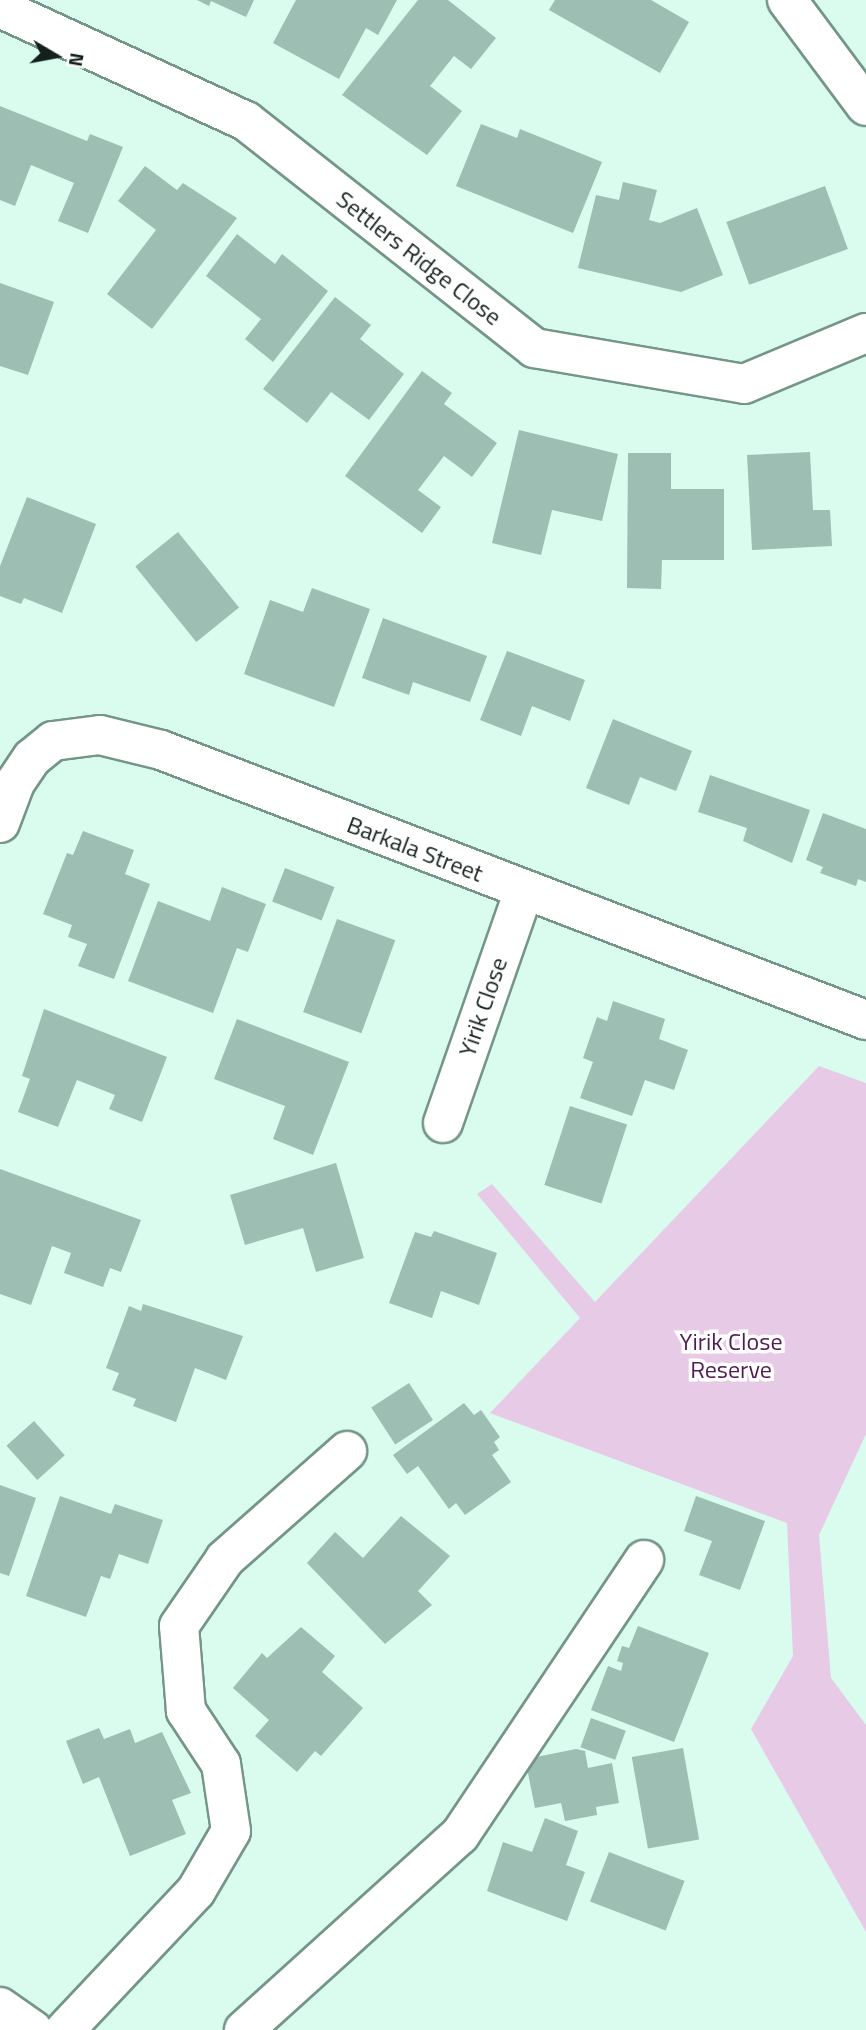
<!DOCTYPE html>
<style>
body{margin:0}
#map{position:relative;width:866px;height:2030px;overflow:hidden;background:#d9fcef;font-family:"Titillium Web",sans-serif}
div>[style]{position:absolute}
.green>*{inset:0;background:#e6cae6}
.building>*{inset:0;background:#9dbeb2;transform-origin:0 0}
.roads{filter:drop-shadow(2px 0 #759589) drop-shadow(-2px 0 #759589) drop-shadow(0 2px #759589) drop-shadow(0 -2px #759589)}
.minor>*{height:38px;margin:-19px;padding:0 19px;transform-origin:19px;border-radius:19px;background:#fff}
.major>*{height:38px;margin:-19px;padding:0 19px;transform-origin:19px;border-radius:19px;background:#fff}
span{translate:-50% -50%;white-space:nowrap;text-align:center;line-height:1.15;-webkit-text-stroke:7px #fff;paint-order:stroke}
.street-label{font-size:24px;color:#13201b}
.park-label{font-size:24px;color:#511b53}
.north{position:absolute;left:21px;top:21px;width:70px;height:70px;-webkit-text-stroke:5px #fff;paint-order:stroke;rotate:100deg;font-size:19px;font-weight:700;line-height:28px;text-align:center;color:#13201b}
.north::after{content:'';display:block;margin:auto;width:24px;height:32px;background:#13201b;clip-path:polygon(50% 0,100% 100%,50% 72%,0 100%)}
</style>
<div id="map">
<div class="green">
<i style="clip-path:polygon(819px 1066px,866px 1083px,866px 1434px,819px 1535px,831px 1678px,866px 1725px,866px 1932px,751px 1729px,793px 1656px,787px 1523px,490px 1413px,580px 1318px,477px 1194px,492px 1184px,595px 1302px)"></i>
</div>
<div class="building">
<i style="clip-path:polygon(197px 0,254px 0,246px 17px,211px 1px,209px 6px)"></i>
<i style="clip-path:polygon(296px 0,397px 0,378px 35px,366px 28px,339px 79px,273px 43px)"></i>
<i style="clip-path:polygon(418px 0,448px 0,496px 38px,471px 69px,454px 56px,430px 86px,462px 111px,427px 155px,342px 95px)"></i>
<i style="clip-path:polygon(555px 0,651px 0,689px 22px,660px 73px,549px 10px)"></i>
<i style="clip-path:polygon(0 106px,87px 141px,90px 134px,123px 147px,88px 233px,58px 221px,74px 183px,31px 165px,15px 206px,0 200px)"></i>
<i style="clip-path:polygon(481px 124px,517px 138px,520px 129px,602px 162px,573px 233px,456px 186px)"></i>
<i style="clip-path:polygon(145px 166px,177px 190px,183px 183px,237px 218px,152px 329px,107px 294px,156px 230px,118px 201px)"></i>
<i style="clip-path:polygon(623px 182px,657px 190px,649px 220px,660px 223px,697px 208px,723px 275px,681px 292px,578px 268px,596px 195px,619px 200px)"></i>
<i style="left:825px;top:186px;width:67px;height:105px;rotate:70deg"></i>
<i style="clip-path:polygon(237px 234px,275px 264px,282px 254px,328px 291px,273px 362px,245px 339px,261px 319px,206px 276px)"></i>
<i style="clip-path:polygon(0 283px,54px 302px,28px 375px,0 366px)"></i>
<i style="clip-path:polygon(335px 297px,371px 325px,360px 339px,404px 374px,369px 420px,331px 392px,307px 423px,263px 389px)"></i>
<i style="clip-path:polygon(422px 371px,452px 393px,444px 404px,497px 443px,472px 477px,444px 456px,418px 490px,441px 507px,422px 533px,345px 476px)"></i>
<i style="clip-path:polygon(519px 430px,618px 454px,602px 521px,552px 510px,541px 555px,492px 543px)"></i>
<i style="clip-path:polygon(810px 452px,813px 510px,830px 510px,832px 546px,752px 550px,747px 455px)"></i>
<i style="clip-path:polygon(628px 453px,671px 453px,671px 489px,724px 489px,724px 560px,662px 560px,661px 589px,627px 588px)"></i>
<i style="clip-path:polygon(27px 497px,96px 524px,62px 613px,24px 598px,21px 604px,0 596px,0 566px)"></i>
<i style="left:178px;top:532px;width:97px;height:55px;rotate:51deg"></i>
<i style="clip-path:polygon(312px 588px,370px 609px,334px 707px,244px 674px,270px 600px,303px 612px)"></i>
<i style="clip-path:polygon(383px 618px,487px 656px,470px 702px,413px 682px,409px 695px,362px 678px)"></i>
<i style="clip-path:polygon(507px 651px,585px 680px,570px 721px,532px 706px,521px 736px,480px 720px)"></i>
<i style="clip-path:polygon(613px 719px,692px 751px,676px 791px,640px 777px,629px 805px,586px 788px)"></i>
<i style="clip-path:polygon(710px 775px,810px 810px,792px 863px,743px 841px,747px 828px,698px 812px)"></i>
<i style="clip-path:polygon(823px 813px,866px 829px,866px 882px,858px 879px,856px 886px,820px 873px,823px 867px,806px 860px)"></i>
<i style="clip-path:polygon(83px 831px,134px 850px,125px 874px,150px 884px,114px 979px,78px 966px,87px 944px,68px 937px,72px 925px,43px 914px,67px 853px,73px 855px)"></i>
<i style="left:285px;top:868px;width:53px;height:36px;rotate:21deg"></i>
<i style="clip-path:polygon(222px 887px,266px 904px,248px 952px,237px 948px,213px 1013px,128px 981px,158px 901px,210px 921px)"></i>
<i style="left:337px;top:919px;width:62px;height:99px;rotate:20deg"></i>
<i style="clip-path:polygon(613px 1001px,665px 1019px,659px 1039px,688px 1050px,674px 1090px,645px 1080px,632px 1116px,580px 1098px,593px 1062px,583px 1058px,597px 1017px,607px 1021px)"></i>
<i style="clip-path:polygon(44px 1009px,167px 1057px,142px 1122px,109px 1109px,115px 1095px,77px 1080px,58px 1127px,18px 1112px,30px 1079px,22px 1076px)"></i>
<i style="clip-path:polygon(237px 1019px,349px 1062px,313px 1155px,273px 1139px,285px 1106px,214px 1079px)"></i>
<i style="left:570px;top:1106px;width:60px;height:83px;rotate:18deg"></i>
<i style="clip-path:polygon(336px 1163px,364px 1258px,316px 1272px,303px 1228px,245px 1245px,230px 1195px)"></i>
<i style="clip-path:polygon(0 1169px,141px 1220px,121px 1272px,110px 1268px,103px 1287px,64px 1273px,71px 1253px,52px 1246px,31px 1305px,0 1294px)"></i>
<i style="clip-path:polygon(434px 1231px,497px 1253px,479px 1305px,441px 1291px,432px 1318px,389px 1303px,415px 1232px,431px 1237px)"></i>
<i style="clip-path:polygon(143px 1304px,243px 1336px,226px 1380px,195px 1368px,176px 1422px,133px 1406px,136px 1399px,112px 1390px,119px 1373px,106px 1368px,129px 1306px,141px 1311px)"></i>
<i style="left:409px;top:1383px;width:44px;height:45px;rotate:57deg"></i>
<i style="clip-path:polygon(464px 1403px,474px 1415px,481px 1410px,500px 1437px,494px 1442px,499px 1450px,492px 1455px,511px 1482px,465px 1515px,456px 1503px,449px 1509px,418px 1466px,407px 1474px,393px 1455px)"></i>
<i style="left:34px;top:1421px;width:46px;height:37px;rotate:48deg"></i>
<i style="clip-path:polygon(0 1485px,36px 1498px,9px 1576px,0 1573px)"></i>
<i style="clip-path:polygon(60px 1496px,111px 1514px,115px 1504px,163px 1520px,148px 1564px,119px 1554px,110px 1579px,101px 1576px,86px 1617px,26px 1596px)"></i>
<i style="clip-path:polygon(696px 1496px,765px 1521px,740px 1590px,699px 1575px,712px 1541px,684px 1531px)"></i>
<i style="clip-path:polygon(401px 1516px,450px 1556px,418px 1591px,432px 1605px,385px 1644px,307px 1563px,335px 1532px,363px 1558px)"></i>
<i style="clip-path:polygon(638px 1626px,709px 1653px,674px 1742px,591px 1710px,608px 1666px,621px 1671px,623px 1663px,617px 1661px,622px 1646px,629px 1648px)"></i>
<i style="clip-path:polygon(301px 1627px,335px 1656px,322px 1672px,363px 1708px,321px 1756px,315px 1751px,297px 1772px,255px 1736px,269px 1720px,233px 1688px,262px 1653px,267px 1658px)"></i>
<i style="left:591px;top:1718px;width:37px;height:31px;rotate:20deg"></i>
<i style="clip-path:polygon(99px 1728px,104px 1739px,130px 1729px,135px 1743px,162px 1732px,191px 1793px,172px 1800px,186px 1834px,130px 1856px,99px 1777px,83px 1784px,66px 1741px)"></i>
<i style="left:683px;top:1748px;width:93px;height:52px;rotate:80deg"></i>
<i style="clip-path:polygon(576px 1749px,585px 1751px,588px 1768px,612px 1763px,619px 1803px,596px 1807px,597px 1815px,565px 1821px,561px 1803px,535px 1808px,527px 1768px,536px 1757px)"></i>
<i style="clip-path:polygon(545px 1818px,578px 1831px,566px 1865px,585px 1872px,567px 1921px,487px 1891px,503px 1842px,532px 1852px)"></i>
<i style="left:609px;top:1852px;width:81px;height:53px;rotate:21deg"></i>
</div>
<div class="roads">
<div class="minor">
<i style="left:787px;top:0;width:132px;rotate:53.3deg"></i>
<i style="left:0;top:8px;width:271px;rotate:24.7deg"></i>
<i style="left:246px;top:121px;width:367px;rotate:38.2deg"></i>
<i style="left:534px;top:348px;width:213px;rotate:9.7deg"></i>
<i style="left:744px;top:384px;width:132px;rotate:-22.7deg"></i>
<i style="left:0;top:823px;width:43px;rotate:-69.4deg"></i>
<i style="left:15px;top:783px;width:30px;rotate:-56deg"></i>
<i style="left:32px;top:758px;width:27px;rotate:-39deg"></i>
<i style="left:53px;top:741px;width:47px;rotate:-7.3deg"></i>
<i style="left:100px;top:735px;width:63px;rotate:13.8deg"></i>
<i style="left:161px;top:750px;width:755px;rotate:20.96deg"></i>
<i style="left:443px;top:1123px;width:246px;rotate:-70.8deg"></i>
<i style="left:65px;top:2030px;width:191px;rotate:-46.7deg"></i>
<i style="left:196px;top:1891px;width:69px;rotate:-59.7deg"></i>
<i style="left:231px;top:1831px;width:68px;rotate:-98.5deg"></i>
<i style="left:221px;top:1764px;width:64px;rotate:-123.4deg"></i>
<i style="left:186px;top:1711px;width:85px;rotate:-94.7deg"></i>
<i style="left:179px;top:1626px;width:81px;rotate:-55.5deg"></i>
<i style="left:225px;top:1559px;width:163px;rotate:-41.5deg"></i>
<i style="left:244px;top:2030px;width:291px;rotate:-42.1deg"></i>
<i style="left:460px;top:1835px;width:331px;rotate:-56.2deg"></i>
</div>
<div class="major">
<i style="left:0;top:2007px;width:40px;rotate:34.9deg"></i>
</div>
</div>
<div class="street-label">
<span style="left:419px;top:258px;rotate:38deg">Settlers Ridge Close</span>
<span style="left:415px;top:849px;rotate:21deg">Barkala Street</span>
<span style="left:483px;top:1007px;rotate:-71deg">Yirik Close</span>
</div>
<div class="park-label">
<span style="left:731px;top:1356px">Yirik Close<br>Reserve</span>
</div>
<div class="north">N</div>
</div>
